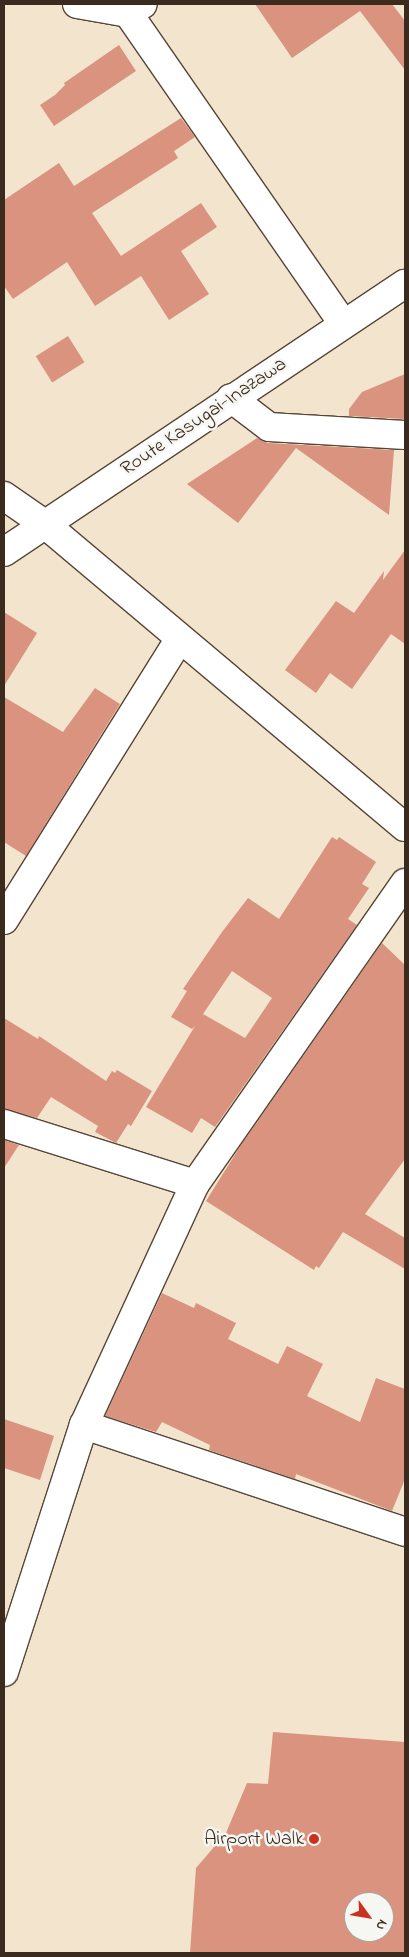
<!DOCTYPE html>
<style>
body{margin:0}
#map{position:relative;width:409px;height:1957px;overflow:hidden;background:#f3e4cd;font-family:"Indie Flower",sans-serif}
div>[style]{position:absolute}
.building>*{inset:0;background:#d9937f;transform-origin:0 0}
.roads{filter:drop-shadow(1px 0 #574638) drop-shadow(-1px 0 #574638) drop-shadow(0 1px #574638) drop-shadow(0 -1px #574638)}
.minor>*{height:28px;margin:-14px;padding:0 14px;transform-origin:14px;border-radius:14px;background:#fff}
.tertiary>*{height:28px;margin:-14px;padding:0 14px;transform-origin:14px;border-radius:14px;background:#fff}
.primary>*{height:28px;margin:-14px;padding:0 14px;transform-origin:14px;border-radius:14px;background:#fff}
.dots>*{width:14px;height:14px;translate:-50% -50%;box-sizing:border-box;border:2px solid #f6f6f2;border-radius:50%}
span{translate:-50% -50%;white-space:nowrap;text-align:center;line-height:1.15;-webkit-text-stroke:5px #f6f6f2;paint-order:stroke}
.street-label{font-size:20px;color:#3b2a1e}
.poi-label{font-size:20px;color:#3b2a1e}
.right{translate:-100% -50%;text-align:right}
.frame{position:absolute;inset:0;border:5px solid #3b2a1e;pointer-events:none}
.north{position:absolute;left:344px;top:1892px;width:50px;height:50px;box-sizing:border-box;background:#f6f6f2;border:1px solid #aba49d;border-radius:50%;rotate:122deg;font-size:14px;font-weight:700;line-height:20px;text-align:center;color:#3b2a1e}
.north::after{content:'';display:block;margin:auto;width:18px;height:22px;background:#c8321e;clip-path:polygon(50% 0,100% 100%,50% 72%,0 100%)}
</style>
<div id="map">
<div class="building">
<i style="clip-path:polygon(255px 4px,392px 4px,405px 21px,405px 70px,360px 11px,292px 58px)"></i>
<i style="clip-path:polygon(119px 45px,136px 71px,54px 126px,40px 105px,55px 95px,65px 85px,64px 83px)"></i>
<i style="clip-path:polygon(181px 118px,195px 137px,174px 151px,178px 158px,92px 213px,121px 256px,201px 203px,217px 227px,181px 251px,209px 294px,169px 320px,141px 276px,95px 306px,67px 262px,13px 299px,4px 286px,4px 200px,59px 163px,74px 186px)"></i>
<i style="left:68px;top:336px;width:31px;height:38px;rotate:58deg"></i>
<i style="clip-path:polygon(405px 374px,405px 419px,349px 416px,349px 409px,362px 392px)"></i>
<i style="clip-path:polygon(257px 438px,268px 443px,394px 450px,389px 515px,296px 448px,238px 523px,187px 484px)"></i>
<i style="clip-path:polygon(405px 550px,405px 644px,391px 634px,352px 689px,330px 673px,316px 693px,285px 670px,336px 601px,354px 613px,384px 571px,383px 580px)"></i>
<i style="clip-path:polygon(4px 612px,37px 633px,4px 686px)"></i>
<i style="clip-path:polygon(95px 688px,120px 704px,26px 856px,4px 842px,4px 697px,63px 732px)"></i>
<i style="clip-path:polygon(evenodd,332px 837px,337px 840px,339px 837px,376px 862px,362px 884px,369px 888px,348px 919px,357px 925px,215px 1127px,201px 1118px,192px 1133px,146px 1107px,195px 1026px,192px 1029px,171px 1017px,187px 991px,183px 989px,222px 932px,248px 898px,279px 919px,332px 837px,232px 971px,272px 998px,245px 1038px,203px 1014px,232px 971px)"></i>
<i style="clip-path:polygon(382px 943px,405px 965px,405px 1159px,365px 1214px,405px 1238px,405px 1269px,343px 1232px,319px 1268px,316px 1266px,314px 1270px,206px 1201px,241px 1145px)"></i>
<i style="clip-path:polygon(4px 1018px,38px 1039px,39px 1036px,106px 1081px,112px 1071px,115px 1073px,117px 1070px,152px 1091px,131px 1126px,128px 1124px,116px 1143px,95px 1132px,98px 1126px,51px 1097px,37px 1118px,4px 1109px)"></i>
<i style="clip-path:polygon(4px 1140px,19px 1145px,4px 1168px)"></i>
<i style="clip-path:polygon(162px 1293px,194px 1308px,196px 1303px,236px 1323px,228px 1339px,278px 1364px,287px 1346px,323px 1364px,307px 1396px,360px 1422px,376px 1378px,405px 1389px,405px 1479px,392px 1511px,296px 1474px,295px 1479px,209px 1450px,210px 1445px,162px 1422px,156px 1432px,105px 1416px)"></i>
<i style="clip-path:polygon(4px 1419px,54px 1436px,40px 1480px,4px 1468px)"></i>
<i style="clip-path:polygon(evenodd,273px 1732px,405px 1742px,405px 1953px,190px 1953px,196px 1868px,226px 1833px,247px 1783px,268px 1784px,273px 1732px,354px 1902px,384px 1902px,384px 1932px,354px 1932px,354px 1902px)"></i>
</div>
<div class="roads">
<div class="minor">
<i style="left:77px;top:4px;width:52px;rotate:10deg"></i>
<i style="left:128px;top:13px;width:17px;rotate:-31deg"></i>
<i style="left:128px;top:13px;width:378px;rotate:55.3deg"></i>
<i style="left:231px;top:398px;width:48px;rotate:37.3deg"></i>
<i style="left:269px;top:427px;width:136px;rotate:3.4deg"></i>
<i style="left:4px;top:496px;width:51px;rotate:34.6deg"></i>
<i style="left:4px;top:920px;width:332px;rotate:-58deg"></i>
<i style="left:4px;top:1124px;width:200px;rotate:17.4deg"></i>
<i style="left:84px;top:1425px;width:265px;rotate:-65.3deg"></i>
<i style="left:195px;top:1184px;width:367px;rotate:-55.1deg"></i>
<i style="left:4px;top:1672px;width:260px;rotate:-72.1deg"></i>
<i style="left:84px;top:1425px;width:338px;rotate:18.4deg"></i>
</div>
<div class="tertiary">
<i style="left:46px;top:525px;width:469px;rotate:40.1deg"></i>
</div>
<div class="primary">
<i style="left:4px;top:552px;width:482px;rotate:-33.8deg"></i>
</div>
</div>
<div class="dots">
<i style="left:314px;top:1839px;background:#c8321e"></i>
</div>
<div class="street-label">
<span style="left:204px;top:417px;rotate:-34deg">Route Kasugai-Inazawa</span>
</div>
<div class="poi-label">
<span class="right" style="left:304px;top:1839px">Airport Walk</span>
</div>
<div class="frame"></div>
<div class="north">N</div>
</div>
